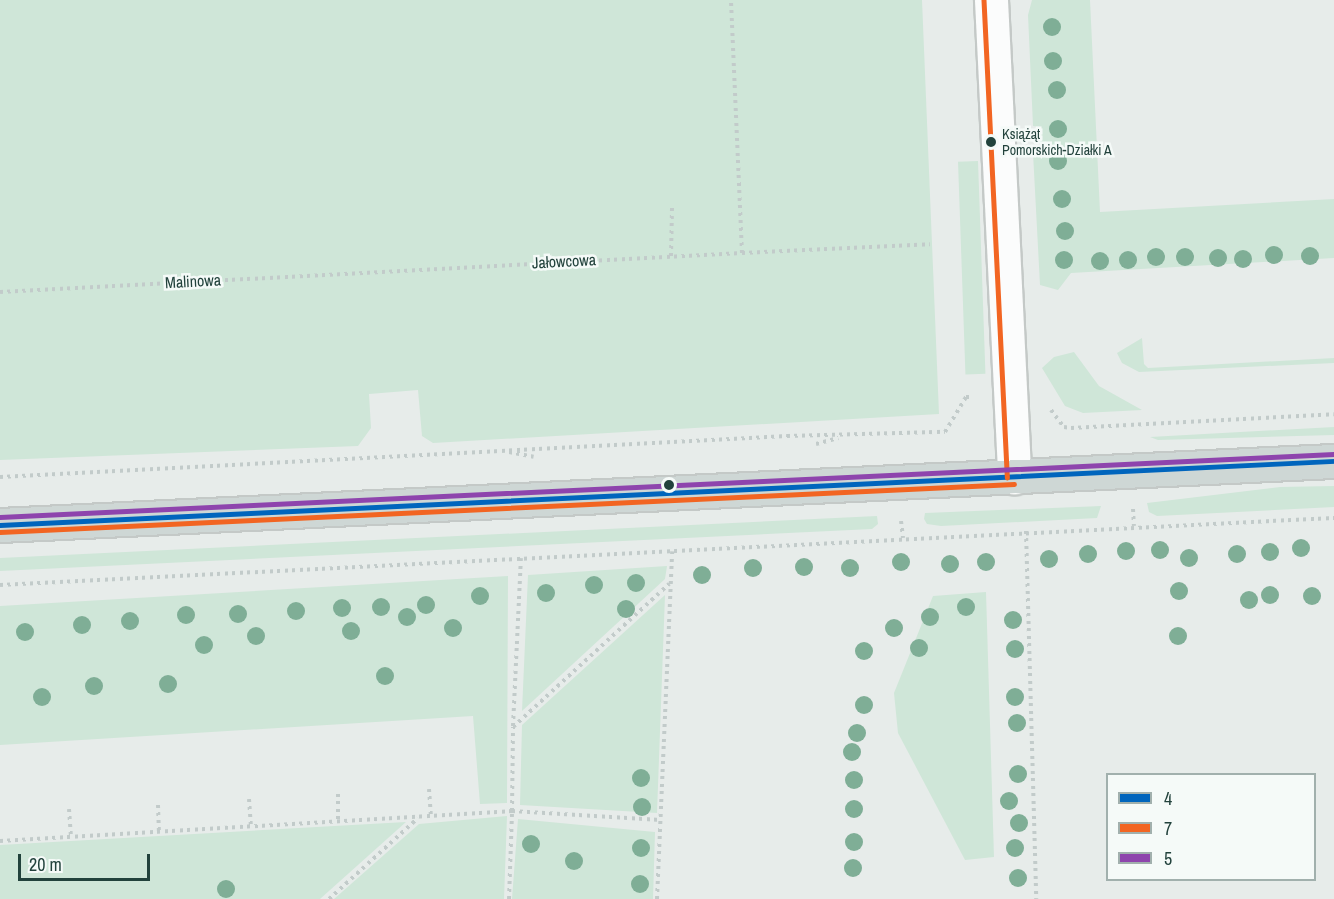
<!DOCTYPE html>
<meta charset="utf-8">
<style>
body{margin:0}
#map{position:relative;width:1334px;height:899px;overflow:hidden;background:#e7ecea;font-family:"Archivo Narrow",sans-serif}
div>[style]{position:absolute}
.green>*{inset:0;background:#cfe6d8;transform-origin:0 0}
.path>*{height:4px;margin-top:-2px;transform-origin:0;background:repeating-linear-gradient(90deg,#c2cbca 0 3px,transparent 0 7.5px)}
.roads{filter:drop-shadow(2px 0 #c4c9c7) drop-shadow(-2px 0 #c4c9c7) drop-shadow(0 2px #c4c9c7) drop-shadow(0 -2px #c4c9c7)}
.minor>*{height:33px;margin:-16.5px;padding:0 16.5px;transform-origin:16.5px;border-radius:16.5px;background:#fbfcfc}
.major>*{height:33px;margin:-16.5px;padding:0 16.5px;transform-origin:16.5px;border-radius:16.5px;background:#ced7d5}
.bus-1>*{height:4.5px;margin:-2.25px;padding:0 2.25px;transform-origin:2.25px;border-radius:2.25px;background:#0065bd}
.bus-2>*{height:4.5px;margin:-2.25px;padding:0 2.25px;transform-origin:2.25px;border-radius:2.25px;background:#f26522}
.bus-3>*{height:4.5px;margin:-2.25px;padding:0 2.25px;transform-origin:2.25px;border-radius:2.25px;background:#8e44ad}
.trees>*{width:18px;height:18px;margin:-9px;border-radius:50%;background:#7fae96}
.dots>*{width:16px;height:16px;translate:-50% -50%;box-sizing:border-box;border:3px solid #f5faf8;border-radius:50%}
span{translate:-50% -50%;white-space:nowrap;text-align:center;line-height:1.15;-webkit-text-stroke:5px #f5faf8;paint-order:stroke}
.bus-label{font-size:14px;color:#22423c}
.left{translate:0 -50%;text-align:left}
.street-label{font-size:16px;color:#22423c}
.legend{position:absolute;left:1106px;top:773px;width:210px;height:108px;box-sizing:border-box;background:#f5faf8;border:2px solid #a1b0ad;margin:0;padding:8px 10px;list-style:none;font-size:18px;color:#22423c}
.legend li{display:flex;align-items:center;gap:12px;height:30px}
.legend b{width:30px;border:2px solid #a1b0ad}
.scale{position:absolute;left:18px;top:854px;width:132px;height:27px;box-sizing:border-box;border:3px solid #22423c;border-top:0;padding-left:8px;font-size:18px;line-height:21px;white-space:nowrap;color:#22423c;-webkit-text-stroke:4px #f5faf8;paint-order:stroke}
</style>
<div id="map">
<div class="green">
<i style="clip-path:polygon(0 0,922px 0,939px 414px,433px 443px,422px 436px,418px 390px,369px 394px,371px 428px,358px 446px,0 460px)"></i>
<i style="clip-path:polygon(1032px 0,1090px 0,1100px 212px,1334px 199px,1334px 258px,1071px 273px,1058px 290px,1040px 285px,1033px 153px,1040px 152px,1040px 127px,1033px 126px,1028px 15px)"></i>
<i style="left:978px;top:161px;width:213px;height:20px;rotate:88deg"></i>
<i style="clip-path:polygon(1142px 338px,1144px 364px,1148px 368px,1334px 358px,1334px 363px,1139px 372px,1122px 363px,1117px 353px)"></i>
<i style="clip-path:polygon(1074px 352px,1099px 386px,1142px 410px,1083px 413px,1065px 406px,1042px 368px,1054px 357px)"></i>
<i style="clip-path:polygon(1334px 427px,1334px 435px,1158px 440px,1150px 437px)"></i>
<i style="clip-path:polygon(1334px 486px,1334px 507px,1157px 516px,1149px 512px,1147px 503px,1280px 487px)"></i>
<i style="clip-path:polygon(1101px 506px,1097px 518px,941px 526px,927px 524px,924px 519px,925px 513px)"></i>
<i style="clip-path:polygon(877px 516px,878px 524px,872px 529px,0 571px,0 558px)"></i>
<i style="clip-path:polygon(667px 566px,665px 579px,522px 711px,528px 575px)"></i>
<i style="clip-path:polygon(508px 576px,507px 803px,480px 804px,473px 716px,0 745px,0 606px)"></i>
<i style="clip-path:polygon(986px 592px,994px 857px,965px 860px,898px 733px,894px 693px,933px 596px)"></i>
<i style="clip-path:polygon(665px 595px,657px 813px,520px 805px,522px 725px)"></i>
<i style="clip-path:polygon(507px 816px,504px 899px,334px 899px,419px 824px)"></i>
<i style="clip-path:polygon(518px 819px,655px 832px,653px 899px,512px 899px)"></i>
<i style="clip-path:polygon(406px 822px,320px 899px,0 899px,0 845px)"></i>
</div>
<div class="path">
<i style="left:742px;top:253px;width:188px;rotate:-2.7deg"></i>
<i style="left:671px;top:256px;width:48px;rotate:-88.8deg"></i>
<i style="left:0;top:292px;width:743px;rotate:-3.01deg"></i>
<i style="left:742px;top:253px;width:253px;rotate:-92.5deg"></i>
<i style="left:1051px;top:410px;width:21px;rotate:53deg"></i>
<i style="left:1064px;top:427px;width:7px;rotate:8deg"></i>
<i style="left:1071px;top:428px;width:263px;rotate:-3deg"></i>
<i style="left:816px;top:444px;width:23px;rotate:-15deg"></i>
<i style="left:509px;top:452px;width:25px;rotate:11deg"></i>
<i style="left:0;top:477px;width:788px;rotate:-2.98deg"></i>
<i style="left:787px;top:436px;width:158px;rotate:-1.5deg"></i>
<i style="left:945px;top:432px;width:41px;rotate:-59deg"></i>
<i style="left:966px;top:397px;width:5px"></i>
<i style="left:1133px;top:509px;width:17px;rotate:87deg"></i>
<i style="left:901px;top:521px;width:17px;rotate:83deg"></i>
<i style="left:1026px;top:531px;width:368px;rotate:88.4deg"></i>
<i style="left:0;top:585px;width:1336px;rotate:-2.88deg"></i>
<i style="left:513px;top:726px;width:168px;rotate:-87.3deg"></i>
<i style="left:429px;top:789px;width:27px;rotate:86deg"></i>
<i style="left:338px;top:794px;width:29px;rotate:90deg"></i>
<i style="left:249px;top:799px;width:28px;rotate:86deg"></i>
<i style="left:158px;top:805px;width:27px;rotate:88deg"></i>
<i style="left:69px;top:809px;width:28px;rotate:86deg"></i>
<i style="left:0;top:841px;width:513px;rotate:-3.35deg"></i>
<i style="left:512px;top:811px;width:84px;rotate:-89.3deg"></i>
<i style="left:513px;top:727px;width:212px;rotate:-42.5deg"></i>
<i style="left:329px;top:899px;width:120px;rotate:-42.3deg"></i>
<i style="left:509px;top:899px;width:88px;rotate:-88deg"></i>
<i style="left:512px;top:811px;width:149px;rotate:3.5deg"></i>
<i style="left:657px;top:899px;width:348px;rotate:-87.5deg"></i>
</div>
<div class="roads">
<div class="minor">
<i style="left:991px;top:0;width:478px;rotate:87.2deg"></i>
</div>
<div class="major">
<i style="left:0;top:525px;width:1336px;rotate:-2.75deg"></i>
</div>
</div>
<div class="bus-1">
<i style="left:0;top:525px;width:1336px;rotate:-2.75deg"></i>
</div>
<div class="bus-2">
<i style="left:984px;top:0;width:478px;rotate:87.2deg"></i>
<i style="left:0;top:532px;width:1015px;rotate:-2.71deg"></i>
</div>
<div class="bus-3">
<i style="left:0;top:517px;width:1335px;rotate:-2.7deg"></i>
</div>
<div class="trees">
<i style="left:1052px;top:27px"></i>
<i style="left:1053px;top:61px"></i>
<i style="left:1057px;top:90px"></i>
<i style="left:1058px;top:129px"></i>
<i style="left:1058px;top:161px"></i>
<i style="left:1062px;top:199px"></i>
<i style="left:1065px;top:231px"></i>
<i style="left:1274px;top:255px"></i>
<i style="left:1310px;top:256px"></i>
<i style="left:1156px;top:257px"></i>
<i style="left:1185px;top:257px"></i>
<i style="left:1218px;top:258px"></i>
<i style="left:1243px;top:259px"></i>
<i style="left:1064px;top:260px"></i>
<i style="left:1128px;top:260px"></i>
<i style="left:1100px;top:261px"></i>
<i style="left:1301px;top:548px"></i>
<i style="left:1160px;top:550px"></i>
<i style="left:1126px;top:551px"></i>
<i style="left:1270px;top:552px"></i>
<i style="left:1088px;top:554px"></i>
<i style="left:1237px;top:554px"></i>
<i style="left:1189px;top:558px"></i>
<i style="left:1049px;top:559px"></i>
<i style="left:901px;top:562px"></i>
<i style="left:986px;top:562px"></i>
<i style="left:950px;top:564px"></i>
<i style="left:804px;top:567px"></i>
<i style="left:753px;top:568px"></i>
<i style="left:850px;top:568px"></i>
<i style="left:702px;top:575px"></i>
<i style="left:636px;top:583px"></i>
<i style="left:594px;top:585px"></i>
<i style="left:1179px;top:591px"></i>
<i style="left:546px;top:593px"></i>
<i style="left:1270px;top:595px"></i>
<i style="left:480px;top:596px"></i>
<i style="left:1312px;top:596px"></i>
<i style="left:1249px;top:600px"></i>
<i style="left:426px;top:605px"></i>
<i style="left:381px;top:607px"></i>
<i style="left:966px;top:607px"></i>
<i style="left:342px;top:608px"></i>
<i style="left:626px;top:609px"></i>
<i style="left:296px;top:611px"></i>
<i style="left:238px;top:614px"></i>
<i style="left:186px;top:615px"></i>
<i style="left:407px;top:617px"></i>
<i style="left:930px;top:617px"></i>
<i style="left:1013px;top:620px"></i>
<i style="left:130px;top:621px"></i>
<i style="left:82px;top:625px"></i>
<i style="left:453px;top:628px"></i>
<i style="left:894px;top:628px"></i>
<i style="left:351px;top:631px"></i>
<i style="left:25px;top:632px"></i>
<i style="left:256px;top:636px"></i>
<i style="left:1178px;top:636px"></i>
<i style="left:204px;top:645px"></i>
<i style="left:919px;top:648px"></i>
<i style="left:1015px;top:649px"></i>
<i style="left:864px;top:651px"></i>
<i style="left:385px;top:676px"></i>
<i style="left:168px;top:684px"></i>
<i style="left:94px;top:686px"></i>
<i style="left:42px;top:697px"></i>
<i style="left:1015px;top:697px"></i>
<i style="left:864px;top:705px"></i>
<i style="left:1017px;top:723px"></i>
<i style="left:857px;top:733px"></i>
<i style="left:852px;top:752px"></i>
<i style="left:1018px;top:774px"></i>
<i style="left:641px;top:778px"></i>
<i style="left:854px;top:780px"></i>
<i style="left:1009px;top:801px"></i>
<i style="left:642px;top:807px"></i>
<i style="left:854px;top:809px"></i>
<i style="left:1019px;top:823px"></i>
<i style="left:854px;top:842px"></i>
<i style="left:531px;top:844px"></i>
<i style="left:641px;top:848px"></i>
<i style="left:1015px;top:848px"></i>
<i style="left:574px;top:861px"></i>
<i style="left:853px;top:868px"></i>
<i style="left:1018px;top:878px"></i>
<i style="left:640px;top:884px"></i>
<i style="left:226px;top:889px"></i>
</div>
<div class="dots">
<i style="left:991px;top:142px;background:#22423c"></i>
<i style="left:669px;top:485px;background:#22423c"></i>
</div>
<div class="bus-label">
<span class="left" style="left:1002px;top:142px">Książąt<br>Pomorskich-Działki A</span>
</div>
<div class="street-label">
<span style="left:564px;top:261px;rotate:-3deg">Jałowcowa</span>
<span style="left:193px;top:281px;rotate:-3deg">Malinowa</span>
</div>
<ul class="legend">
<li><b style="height:8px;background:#0065bd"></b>4</li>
<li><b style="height:8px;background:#f26522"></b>7</li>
<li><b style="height:8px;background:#8e44ad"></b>5</li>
</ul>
<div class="scale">20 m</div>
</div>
